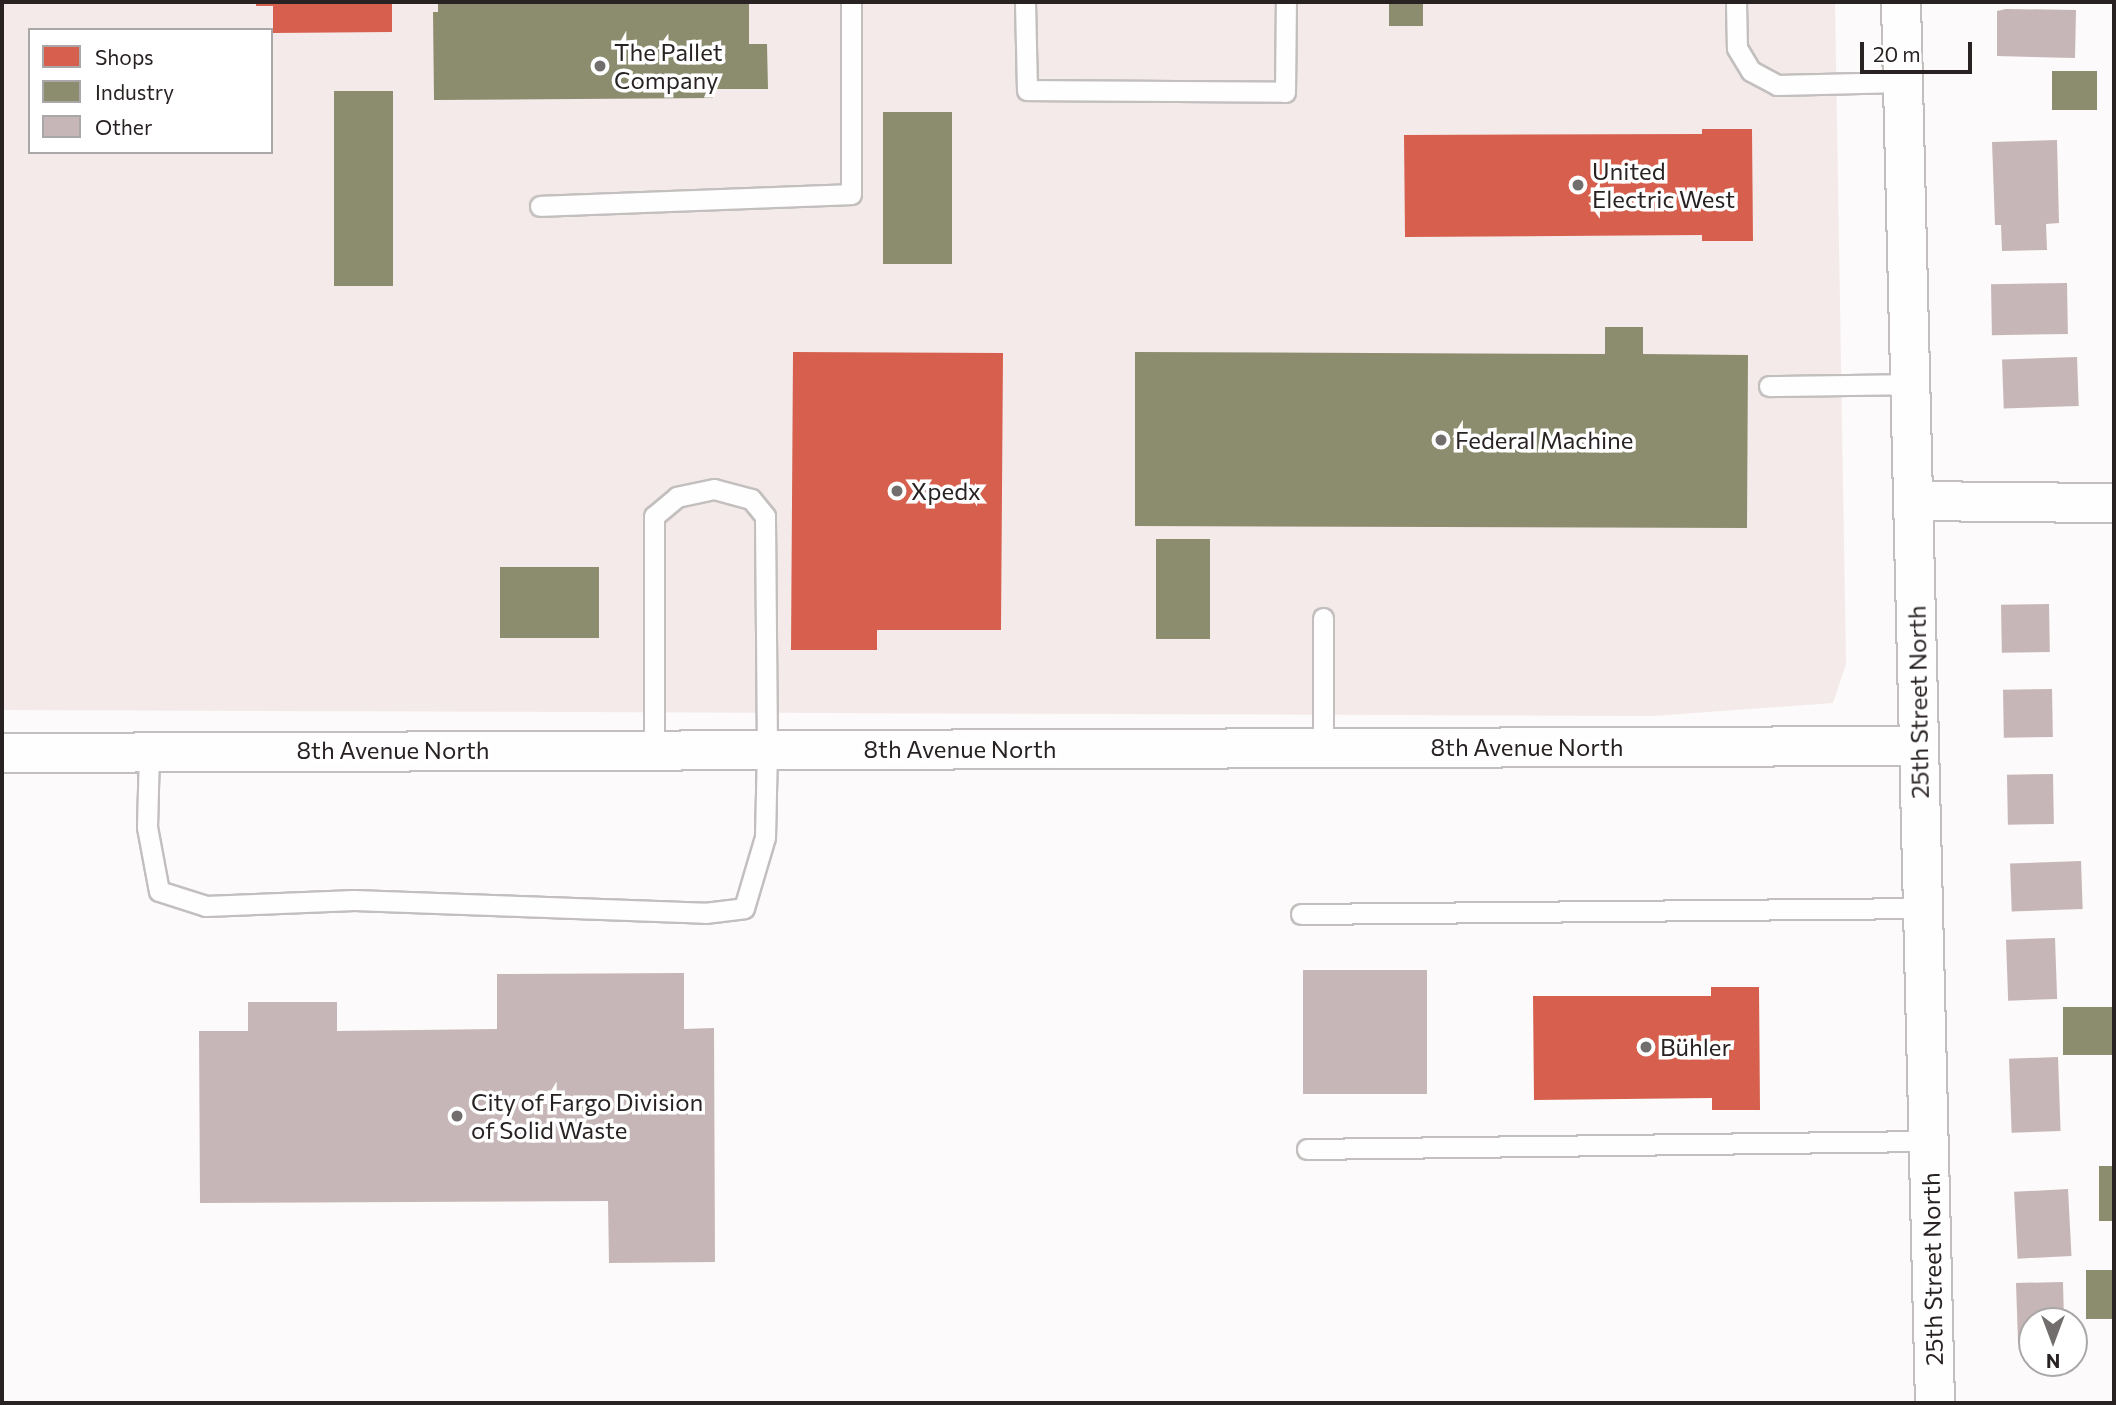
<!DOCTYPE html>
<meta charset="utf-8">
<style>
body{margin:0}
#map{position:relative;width:2116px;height:1405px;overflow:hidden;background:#fcfafa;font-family:Commissioner,sans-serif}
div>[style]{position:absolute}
.built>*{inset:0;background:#f5eaea}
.shops>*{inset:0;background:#d6604d}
.industry>*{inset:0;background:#8c8c6e;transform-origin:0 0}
.building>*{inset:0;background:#c7b6b7;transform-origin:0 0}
.roads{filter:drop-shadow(2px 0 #c3bfbf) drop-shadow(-2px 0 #c3bfbf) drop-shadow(0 2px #c3bfbf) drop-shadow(0 -2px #c3bfbf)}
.service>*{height:19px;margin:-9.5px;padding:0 9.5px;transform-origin:9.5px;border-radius:9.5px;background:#fffefe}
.minor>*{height:38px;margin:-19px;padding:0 19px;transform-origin:19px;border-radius:19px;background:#fffefe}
.tertiary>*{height:38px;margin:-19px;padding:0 19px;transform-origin:19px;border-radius:19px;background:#fffefe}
.dots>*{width:19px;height:19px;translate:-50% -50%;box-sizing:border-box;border:4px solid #fff;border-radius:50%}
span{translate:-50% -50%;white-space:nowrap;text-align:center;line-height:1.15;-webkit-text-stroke:7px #fff;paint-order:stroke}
.poi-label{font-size:24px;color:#292222}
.left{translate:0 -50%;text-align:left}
.street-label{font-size:24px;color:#292222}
.frame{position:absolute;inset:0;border:4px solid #292222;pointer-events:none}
.legend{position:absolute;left:28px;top:28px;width:245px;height:126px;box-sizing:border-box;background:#fff;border:2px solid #a9a7a7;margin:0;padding:9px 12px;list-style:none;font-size:21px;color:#292222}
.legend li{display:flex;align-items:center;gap:14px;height:35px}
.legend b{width:35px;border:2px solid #a9a7a7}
.north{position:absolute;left:2018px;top:1307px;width:70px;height:70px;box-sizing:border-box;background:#fff;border:2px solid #a9a7a7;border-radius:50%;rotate:180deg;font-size:19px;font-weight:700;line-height:28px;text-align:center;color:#292222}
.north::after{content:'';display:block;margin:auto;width:24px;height:32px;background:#736e6e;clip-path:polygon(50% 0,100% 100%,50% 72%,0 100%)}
.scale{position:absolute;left:1860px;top:42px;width:112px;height:32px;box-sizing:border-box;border:4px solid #292222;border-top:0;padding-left:9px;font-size:21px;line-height:24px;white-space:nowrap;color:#292222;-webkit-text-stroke:5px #fff;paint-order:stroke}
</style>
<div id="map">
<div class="built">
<i style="clip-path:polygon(evenodd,2px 2px,1835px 2px,1846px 664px,1833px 703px,1653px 716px,2px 710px,2px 2px,30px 30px,271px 30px,271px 152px,30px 152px,30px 30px)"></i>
</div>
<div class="shops">
<i style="clip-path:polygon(256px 2px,392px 2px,392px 32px,273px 33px,273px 6px,256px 6px)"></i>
<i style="clip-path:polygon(1702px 129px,1752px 129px,1753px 241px,1702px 241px,1702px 235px,1405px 237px,1404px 135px,1702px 134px)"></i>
<i style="clip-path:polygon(793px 352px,1003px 353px,1001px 630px,877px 630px,877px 650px,791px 650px)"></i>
<i style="clip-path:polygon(1711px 987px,1759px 987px,1760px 1110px,1712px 1110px,1712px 1098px,1534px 1100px,1533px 996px,1711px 996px)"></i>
</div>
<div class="industry">
<i style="clip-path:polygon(438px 2px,749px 2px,749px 44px,767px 44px,768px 89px,713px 89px,713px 98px,434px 100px,433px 12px,438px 12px)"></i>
<i style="left:1389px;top:2px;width:34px;height:24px"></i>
<i style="left:2052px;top:71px;width:45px;height:39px"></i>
<i style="left:393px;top:91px;width:195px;height:59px;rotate:90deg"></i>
<i style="left:952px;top:112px;width:152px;height:69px;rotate:90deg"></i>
<i style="clip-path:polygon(1605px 327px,1643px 327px,1643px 354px,1748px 355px,1747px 528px,1135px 526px,1135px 352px,1605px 354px)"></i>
<i style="left:1156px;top:539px;width:54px;height:100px"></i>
<i style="left:599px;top:567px;width:71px;height:99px;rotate:90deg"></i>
<i style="left:2114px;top:1007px;width:48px;height:51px;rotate:90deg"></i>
<i style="left:2099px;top:1166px;width:15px;height:55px"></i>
<i style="left:2114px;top:1270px;width:49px;height:28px;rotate:90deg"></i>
</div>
<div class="building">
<i style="clip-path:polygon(2006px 9px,2076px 10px,2075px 58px,1997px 56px,1997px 11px)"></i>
<i style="clip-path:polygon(2057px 140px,2059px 223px,2046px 224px,2047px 250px,2002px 251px,2001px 225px,1995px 225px,1992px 142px)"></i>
<i style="left:2067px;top:283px;width:51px;height:76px;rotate:89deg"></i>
<i style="left:2077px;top:357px;width:49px;height:75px;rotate:88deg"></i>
<i style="left:2049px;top:604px;width:48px;height:48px;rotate:89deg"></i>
<i style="left:2052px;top:689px;width:48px;height:49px;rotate:89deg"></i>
<i style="left:2053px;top:774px;width:50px;height:46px;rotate:89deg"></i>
<i style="left:2081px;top:861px;width:48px;height:71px;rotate:88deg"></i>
<i style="left:2055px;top:938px;width:61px;height:49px;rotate:88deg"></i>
<i style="left:1427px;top:970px;width:124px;height:124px;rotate:90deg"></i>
<i style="clip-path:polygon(684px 973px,684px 1029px,714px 1028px,715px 1262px,609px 1263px,608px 1201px,200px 1203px,199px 1031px,248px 1031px,248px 1002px,337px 1002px,337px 1031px,497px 1029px,497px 974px)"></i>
<i style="left:2058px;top:1057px;width:74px;height:49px;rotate:88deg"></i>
<i style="left:2068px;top:1189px;width:67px;height:54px;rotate:87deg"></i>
<i style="clip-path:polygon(2063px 1282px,2064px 1321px,2032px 1321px,2032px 1341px,2018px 1342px,2016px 1283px)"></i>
</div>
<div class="roads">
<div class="service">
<i style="left:1025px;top:2px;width:88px;rotate:88.7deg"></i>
<i style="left:1027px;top:90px;width:258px;rotate:0.4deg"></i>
<i style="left:1285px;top:92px;width:90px;rotate:-89.4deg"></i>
<i style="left:1736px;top:2px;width:46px;rotate:88.8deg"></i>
<i style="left:1737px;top:48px;width:27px;rotate:59deg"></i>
<i style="left:1751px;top:71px;width:30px;rotate:28deg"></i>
<i style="left:1777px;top:85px;width:126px;rotate:-1.4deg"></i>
<i style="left:540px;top:206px;width:311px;rotate:-2.2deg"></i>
<i style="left:851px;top:194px;width:192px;rotate:-90deg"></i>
<i style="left:1769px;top:386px;width:141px;rotate:-0.8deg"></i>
<i style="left:1323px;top:618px;width:130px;rotate:90deg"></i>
<i style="left:149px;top:751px;width:76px;rotate:91.5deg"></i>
<i style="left:147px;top:827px;width:65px;rotate:79.4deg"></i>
<i style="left:159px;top:891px;width:49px;rotate:17.7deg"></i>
<i style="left:206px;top:906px;width:148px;rotate:-2.3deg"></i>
<i style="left:354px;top:900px;width:351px;rotate:2.1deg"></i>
<i style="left:705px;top:913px;width:39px;rotate:-7deg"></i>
<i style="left:744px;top:908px;width:74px;rotate:-73.5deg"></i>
<i style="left:765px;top:837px;width:88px;rotate:-88.7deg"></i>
<i style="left:767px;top:749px;width:233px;rotate:-90.5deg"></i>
<i style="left:765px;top:516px;width:22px;rotate:-129deg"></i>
<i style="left:751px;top:499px;width:38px;rotate:-165deg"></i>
<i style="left:714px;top:489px;width:38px;rotate:168deg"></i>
<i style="left:677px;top:497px;width:30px;rotate:140deg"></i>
<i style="left:654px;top:516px;width:234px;rotate:90deg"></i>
<i style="left:1301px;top:914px;width:622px;rotate:-0.55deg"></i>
<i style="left:1307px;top:1149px;width:622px;rotate:-0.74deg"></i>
</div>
<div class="minor">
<i style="left:1913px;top:501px;width:201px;rotate:0.6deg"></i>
<i style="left:2px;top:753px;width:1917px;rotate:-0.21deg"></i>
</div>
<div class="tertiary">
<i style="left:1901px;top:2px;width:1401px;rotate:88.61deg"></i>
</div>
</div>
<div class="dots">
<i style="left:600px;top:66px;background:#736e6e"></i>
<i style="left:1578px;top:185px;background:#736e6e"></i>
<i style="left:1441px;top:440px;background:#736e6e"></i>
<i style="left:897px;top:491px;background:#736e6e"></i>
<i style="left:1646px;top:1047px;background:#736e6e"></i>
<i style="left:457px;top:1116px;background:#736e6e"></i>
</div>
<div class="poi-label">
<span class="left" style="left:614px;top:66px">The Pallet<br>Company</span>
<span class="left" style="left:1592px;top:185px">United<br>Electric West</span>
<span class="left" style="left:1455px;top:440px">Federal Machine</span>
<span class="left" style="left:911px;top:491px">Xpedx</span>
<span class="left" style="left:1660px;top:1047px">Bühler</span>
<span class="left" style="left:471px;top:1116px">City of Fargo Division<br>of Solid Waste</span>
</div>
<div class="street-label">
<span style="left:1918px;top:702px;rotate:-91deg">25th Street North</span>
<span style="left:1527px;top:747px">8th Avenue North</span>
<span style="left:960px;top:749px">8th Avenue North</span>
<span style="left:393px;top:750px">8th Avenue North</span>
<span style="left:1932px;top:1269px;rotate:-91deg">25th Street North</span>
</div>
<div class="frame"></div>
<ul class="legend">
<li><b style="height:19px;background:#d6604d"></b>Shops</li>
<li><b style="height:19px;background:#8c8c6e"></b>Industry</li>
<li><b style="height:19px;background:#c7b6b7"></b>Other</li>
</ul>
<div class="north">N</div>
<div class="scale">20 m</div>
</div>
